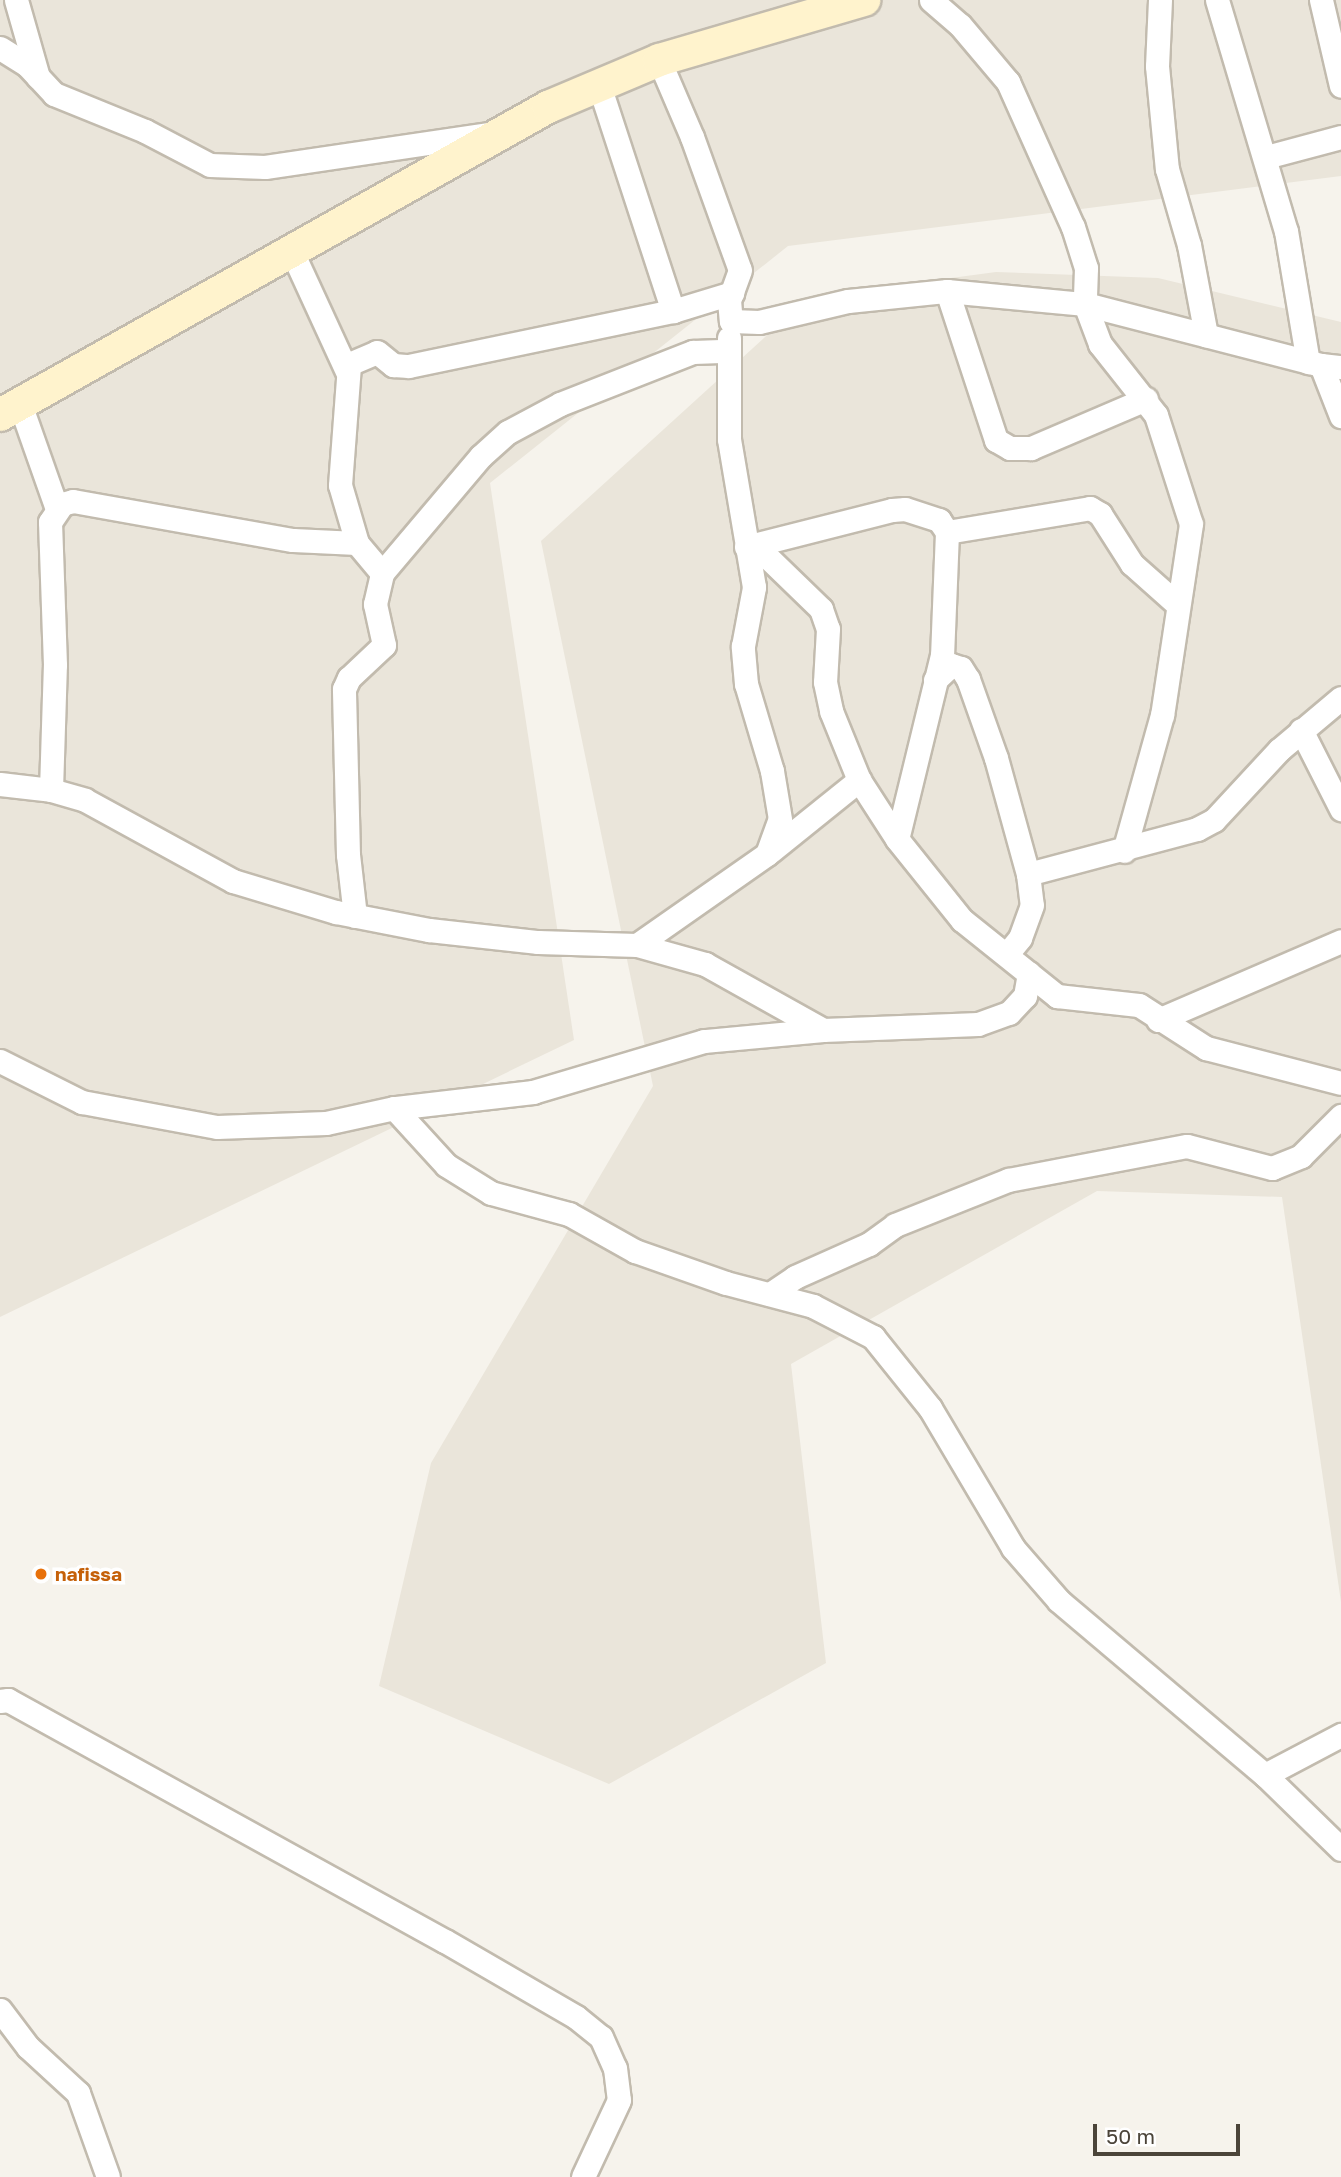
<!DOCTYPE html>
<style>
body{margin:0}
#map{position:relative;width:1341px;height:2177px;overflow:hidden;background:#f6f3ec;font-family:"Golos Text",sans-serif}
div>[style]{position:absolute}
.residential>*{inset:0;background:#eae5da}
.roads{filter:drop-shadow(2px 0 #c2bbae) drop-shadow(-2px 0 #c2bbae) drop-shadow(0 2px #c2bbae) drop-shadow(0 -2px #c2bbae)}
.street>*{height:23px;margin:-11.5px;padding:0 11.5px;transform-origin:11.5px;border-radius:11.5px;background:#fff}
.secondary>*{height:32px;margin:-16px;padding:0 16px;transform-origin:16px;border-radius:16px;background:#fff3cd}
.dots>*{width:19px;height:19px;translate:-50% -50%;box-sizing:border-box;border:4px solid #fff;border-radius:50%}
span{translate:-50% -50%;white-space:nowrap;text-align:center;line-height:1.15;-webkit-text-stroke:7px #fff;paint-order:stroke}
.food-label{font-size:19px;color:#c56008;font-weight:700}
.left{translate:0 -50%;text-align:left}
.scale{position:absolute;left:1093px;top:2124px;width:147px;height:32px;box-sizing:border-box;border:4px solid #4b4439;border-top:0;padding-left:9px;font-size:21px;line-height:24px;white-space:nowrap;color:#4b4439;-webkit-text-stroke:5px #fff;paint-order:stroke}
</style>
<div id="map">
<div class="residential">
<i style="clip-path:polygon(0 0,1341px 0,1341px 176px,788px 246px,490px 483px,574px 1040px,0 1317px)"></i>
<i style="clip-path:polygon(996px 272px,1158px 278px,1341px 322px,1341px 1602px,1282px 1197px,1097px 1191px,791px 1364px,826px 1663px,609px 1784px,379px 1686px,431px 1463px,653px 1086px,541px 541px,809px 297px)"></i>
</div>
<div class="roads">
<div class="street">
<i style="left:16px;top:0;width:80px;rotate:74.1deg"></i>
<i style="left:931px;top:0;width:38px;rotate:41deg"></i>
<i style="left:960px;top:25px;width:75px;rotate:49.9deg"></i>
<i style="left:1008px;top:82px;width:159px;rotate:65.9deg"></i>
<i style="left:1073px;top:227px;width:43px;rotate:72.4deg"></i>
<i style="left:1086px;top:268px;width:36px;rotate:92deg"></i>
<i style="left:1085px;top:304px;width:244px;rotate:14.5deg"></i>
<i style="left:1321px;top:365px;width:20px;rotate:6deg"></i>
<i style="left:1160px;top:0;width:66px;rotate:92.6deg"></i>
<i style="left:1157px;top:66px;width:103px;rotate:84.5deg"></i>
<i style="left:1167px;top:169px;width:79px;rotate:73.9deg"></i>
<i style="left:1189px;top:245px;width:92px;rotate:79.3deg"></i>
<i style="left:1217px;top:0;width:241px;rotate:73.4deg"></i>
<i style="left:1286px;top:231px;width:133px;rotate:80.5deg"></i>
<i style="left:1321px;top:0;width:88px;rotate:76.9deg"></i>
<i style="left:0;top:48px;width:32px;rotate:32deg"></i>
<i style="left:27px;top:65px;width:40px;rotate:47deg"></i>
<i style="left:54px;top:94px;width:98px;rotate:22.1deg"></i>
<i style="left:145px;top:131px;width:73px;rotate:27.6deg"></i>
<i style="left:210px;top:165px;width:55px;rotate:2.1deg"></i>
<i style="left:265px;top:167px;width:225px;rotate:-8.4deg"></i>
<i style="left:659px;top:60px;width:84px;rotate:66.8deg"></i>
<i style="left:692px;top:137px;width:141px;rotate:70.2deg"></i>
<i style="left:740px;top:270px;width:32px;rotate:110deg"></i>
<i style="left:729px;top:300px;width:21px;rotate:85deg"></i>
<i style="left:731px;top:321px;width:28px;rotate:2deg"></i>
<i style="left:759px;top:322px;width:91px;rotate:-13.3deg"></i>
<i style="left:848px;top:301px;width:100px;rotate:-5.8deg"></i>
<i style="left:947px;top:291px;width:139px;rotate:5.4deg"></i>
<i style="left:1085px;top:304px;width:43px;rotate:69.4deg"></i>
<i style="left:1100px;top:344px;width:90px;rotate:51.7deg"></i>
<i style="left:1156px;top:415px;width:114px;rotate:72.2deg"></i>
<i style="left:1191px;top:524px;width:193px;rotate:98.6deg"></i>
<i style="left:1162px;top:715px;width:141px;rotate:105.6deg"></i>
<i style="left:599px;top:85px;width:238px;rotate:71.9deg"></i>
<i style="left:673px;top:311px;width:62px;rotate:-17deg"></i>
<i style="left:1266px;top:157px;width:78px;rotate:-14.9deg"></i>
<i style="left:293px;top:254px;width:127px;rotate:65.3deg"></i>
<i style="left:947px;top:291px;width:157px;rotate:71.8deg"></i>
<i style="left:996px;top:440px;width:16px;rotate:30deg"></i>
<i style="left:1010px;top:448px;width:21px"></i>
<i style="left:1031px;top:448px;width:125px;rotate:-23.1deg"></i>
<i style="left:1321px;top:365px;width:55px;rotate:68.6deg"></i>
<i style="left:20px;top:404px;width:111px;rotate:70.6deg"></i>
<i style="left:947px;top:532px;width:145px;rotate:-9.5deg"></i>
<i style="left:1090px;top:508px;width:12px;rotate:31deg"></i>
<i style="left:1100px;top:514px;width:59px;rotate:57.4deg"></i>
<i style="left:1132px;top:564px;width:60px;rotate:41.6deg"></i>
<i style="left:755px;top:545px;width:92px;rotate:44.1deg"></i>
<i style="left:821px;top:609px;width:21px;rotate:71deg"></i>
<i style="left:828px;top:629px;width:53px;rotate:93.2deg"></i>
<i style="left:825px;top:682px;width:30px;rotate:78deg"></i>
<i style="left:831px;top:711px;width:74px;rotate:67.9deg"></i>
<i style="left:859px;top:780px;width:70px;rotate:57.2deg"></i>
<i style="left:897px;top:839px;width:104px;rotate:51.3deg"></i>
<i style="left:962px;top:920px;width:122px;rotate:38.7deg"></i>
<i style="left:1057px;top:996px;width:82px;rotate:6.3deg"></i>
<i style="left:1139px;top:1005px;width:80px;rotate:32.7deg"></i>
<i style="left:1206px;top:1048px;width:139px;rotate:14.5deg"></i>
<i style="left:746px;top:547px;width:151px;rotate:-14.2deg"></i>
<i style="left:892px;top:510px;width:13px;rotate:-4deg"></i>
<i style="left:905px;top:509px;width:36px;rotate:18deg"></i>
<i style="left:939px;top:520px;width:14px;rotate:56deg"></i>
<i style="left:947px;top:532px;width:123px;rotate:92.3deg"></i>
<i style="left:942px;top:655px;width:189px;rotate:103.7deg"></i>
<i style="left:382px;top:573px;width:39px;rotate:-130deg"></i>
<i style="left:357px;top:543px;width:60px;rotate:-106.3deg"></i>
<i style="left:340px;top:485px;width:121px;rotate:-85.7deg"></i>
<i style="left:349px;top:364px;width:30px;rotate:-23deg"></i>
<i style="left:377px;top:352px;width:21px;rotate:39deg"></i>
<i style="left:393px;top:365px;width:16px;rotate:4deg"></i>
<i style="left:409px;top:366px;width:270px;rotate:-11.8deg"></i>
<i style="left:935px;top:680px;width:22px;rotate:-43deg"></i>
<i style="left:951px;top:665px;width:10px;rotate:17deg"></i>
<i style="left:961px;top:668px;width:13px;rotate:58deg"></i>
<i style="left:968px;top:679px;width:84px;rotate:70.5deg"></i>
<i style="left:996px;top:758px;width:120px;rotate:74.6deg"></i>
<i style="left:1028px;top:874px;width:31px;rotate:83deg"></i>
<i style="left:1032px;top:905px;width:35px;rotate:110deg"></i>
<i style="left:1020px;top:938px;width:21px;rotate:129deg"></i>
<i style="left:1301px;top:730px;width:89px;rotate:63.1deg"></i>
<i style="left:0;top:784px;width:51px;rotate:6.7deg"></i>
<i style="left:51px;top:790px;width:35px;rotate:16deg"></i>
<i style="left:85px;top:800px;width:169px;rotate:28.7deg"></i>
<i style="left:233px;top:881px;width:108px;rotate:16.8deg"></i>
<i style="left:336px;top:912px;width:95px;rotate:11deg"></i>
<i style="left:429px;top:930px;width:110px;rotate:6.3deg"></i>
<i style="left:538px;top:942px;width:99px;rotate:1.7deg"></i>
<i style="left:637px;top:945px;width:71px;rotate:15.6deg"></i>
<i style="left:705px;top:964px;width:135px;rotate:29.2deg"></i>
<i style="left:823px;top:1030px;width:155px;rotate:-2.2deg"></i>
<i style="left:978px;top:1024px;width:33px;rotate:-20deg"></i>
<i style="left:1009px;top:1013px;width:23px;rotate:-47deg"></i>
<i style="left:1025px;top:996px;width:23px;rotate:-80deg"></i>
<i style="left:51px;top:790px;width:125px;rotate:-88.2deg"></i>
<i style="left:55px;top:665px;width:143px;rotate:-92deg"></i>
<i style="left:50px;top:522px;width:22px;rotate:-56deg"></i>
<i style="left:62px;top:504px;width:11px;rotate:-15deg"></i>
<i style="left:73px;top:501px;width:223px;rotate:10.1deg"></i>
<i style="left:293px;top:540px;width:64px;rotate:2.7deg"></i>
<i style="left:772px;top:850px;width:112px;rotate:-38.8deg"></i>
<i style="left:1028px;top:874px;width:175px;rotate:-14.9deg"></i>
<i style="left:1197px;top:829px;width:19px;rotate:-28deg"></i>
<i style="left:1214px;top:820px;width:96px;rotate:-47.1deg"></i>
<i style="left:1279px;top:750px;width:81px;rotate:-40deg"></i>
<i style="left:355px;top:916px;width:61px;rotate:-96.5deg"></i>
<i style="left:348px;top:855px;width:166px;rotate:-91.4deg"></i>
<i style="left:344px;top:689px;width:12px;rotate:-66deg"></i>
<i style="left:349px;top:678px;width:48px;rotate:-43.3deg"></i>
<i style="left:384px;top:645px;width:42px;rotate:-102.4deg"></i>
<i style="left:375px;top:604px;width:32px;rotate:-77deg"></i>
<i style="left:382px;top:573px;width:153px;rotate:-49.8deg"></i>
<i style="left:481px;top:456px;width:36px;rotate:-42deg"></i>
<i style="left:508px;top:432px;width:59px;rotate:-28.3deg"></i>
<i style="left:560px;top:404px;width:143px;rotate:-21.4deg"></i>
<i style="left:693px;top:352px;width:35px;rotate:-2deg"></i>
<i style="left:637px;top:945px;width:159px;rotate:-35deg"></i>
<i style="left:767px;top:854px;width:37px;rotate:-70deg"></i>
<i style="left:780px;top:819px;width:49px;rotate:-99.5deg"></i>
<i style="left:772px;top:771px;width:91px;rotate:-106.6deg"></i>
<i style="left:746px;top:684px;width:38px;rotate:-95deg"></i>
<i style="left:743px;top:646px;width:60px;rotate:-79.4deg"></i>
<i style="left:754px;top:587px;width:150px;rotate:-99.6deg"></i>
<i style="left:729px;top:439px;width:101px;rotate:-90deg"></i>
<i style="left:1158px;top:1020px;width:199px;rotate:-23.3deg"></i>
<i style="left:823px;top:1030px;width:120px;rotate:174.7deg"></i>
<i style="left:704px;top:1041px;width:178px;rotate:163.4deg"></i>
<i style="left:533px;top:1092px;width:140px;rotate:173.4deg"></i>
<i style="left:394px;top:1108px;width:77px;rotate:47.6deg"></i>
<i style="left:446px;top:1165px;width:53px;rotate:31.9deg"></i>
<i style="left:491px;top:1193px;width:81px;rotate:15.1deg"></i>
<i style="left:569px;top:1214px;width:76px;rotate:29.3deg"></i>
<i style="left:635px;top:1251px;width:96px;rotate:19.4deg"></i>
<i style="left:726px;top:1283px;width:90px;rotate:14.8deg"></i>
<i style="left:813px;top:1306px;width:68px;rotate:27.3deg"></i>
<i style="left:873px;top:1337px;width:91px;rotate:51.2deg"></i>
<i style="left:930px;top:1408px;width:163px;rotate:59.3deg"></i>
<i style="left:1013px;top:1548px;width:70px;rotate:49deg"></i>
<i style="left:1059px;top:1601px;width:270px;rotate:40.2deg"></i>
<i style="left:1265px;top:1775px;width:106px;rotate:44.2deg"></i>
<i style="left:0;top:1061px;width:92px;rotate:26.6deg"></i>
<i style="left:82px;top:1102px;width:137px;rotate:10.5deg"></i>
<i style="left:217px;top:1127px;width:109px;rotate:-2.1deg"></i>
<i style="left:326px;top:1123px;width:70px;rotate:-12.4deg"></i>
<i style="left:770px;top:1294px;width:30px;rotate:-34deg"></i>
<i style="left:795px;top:1277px;width:81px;rotate:-24deg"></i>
<i style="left:869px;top:1244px;width:32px;rotate:-36deg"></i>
<i style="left:895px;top:1225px;width:122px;rotate:-21.7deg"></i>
<i style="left:1008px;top:1180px;width:182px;rotate:-10.8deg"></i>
<i style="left:1187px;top:1146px;width:88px;rotate:14.5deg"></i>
<i style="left:1272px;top:1168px;width:31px;rotate:-22deg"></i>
<i style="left:1301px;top:1156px;width:57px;rotate:-45deg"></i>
<i style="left:0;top:1701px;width:8px;rotate:-7deg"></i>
<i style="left:8px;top:1700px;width:499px;rotate:28.9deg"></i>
<i style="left:445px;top:1941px;width:151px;rotate:30.1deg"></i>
<i style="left:576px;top:2017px;width:32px;rotate:39deg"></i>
<i style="left:601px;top:2037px;width:34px;rotate:66deg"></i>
<i style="left:615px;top:2068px;width:32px;rotate:83deg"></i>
<i style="left:619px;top:2100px;width:85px;rotate:115.1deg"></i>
<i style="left:1265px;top:1775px;width:86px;rotate:-27.8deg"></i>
<i style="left:0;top:2010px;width:46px;rotate:52.9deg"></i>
<i style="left:28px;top:2047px;width:68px;rotate:42.6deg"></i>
<i style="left:78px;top:2093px;width:89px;rotate:70.3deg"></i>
</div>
<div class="secondary">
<i style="left:0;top:415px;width:629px;rotate:-29.34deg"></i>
<i style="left:548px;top:107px;width:121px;rotate:-22.9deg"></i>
<i style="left:659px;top:60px;width:214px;rotate:-16.3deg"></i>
</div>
</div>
<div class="dots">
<i style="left:41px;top:1574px;background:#e8710a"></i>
</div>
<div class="food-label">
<span class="left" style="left:55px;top:1574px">nafissa</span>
</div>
<div class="scale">50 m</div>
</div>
